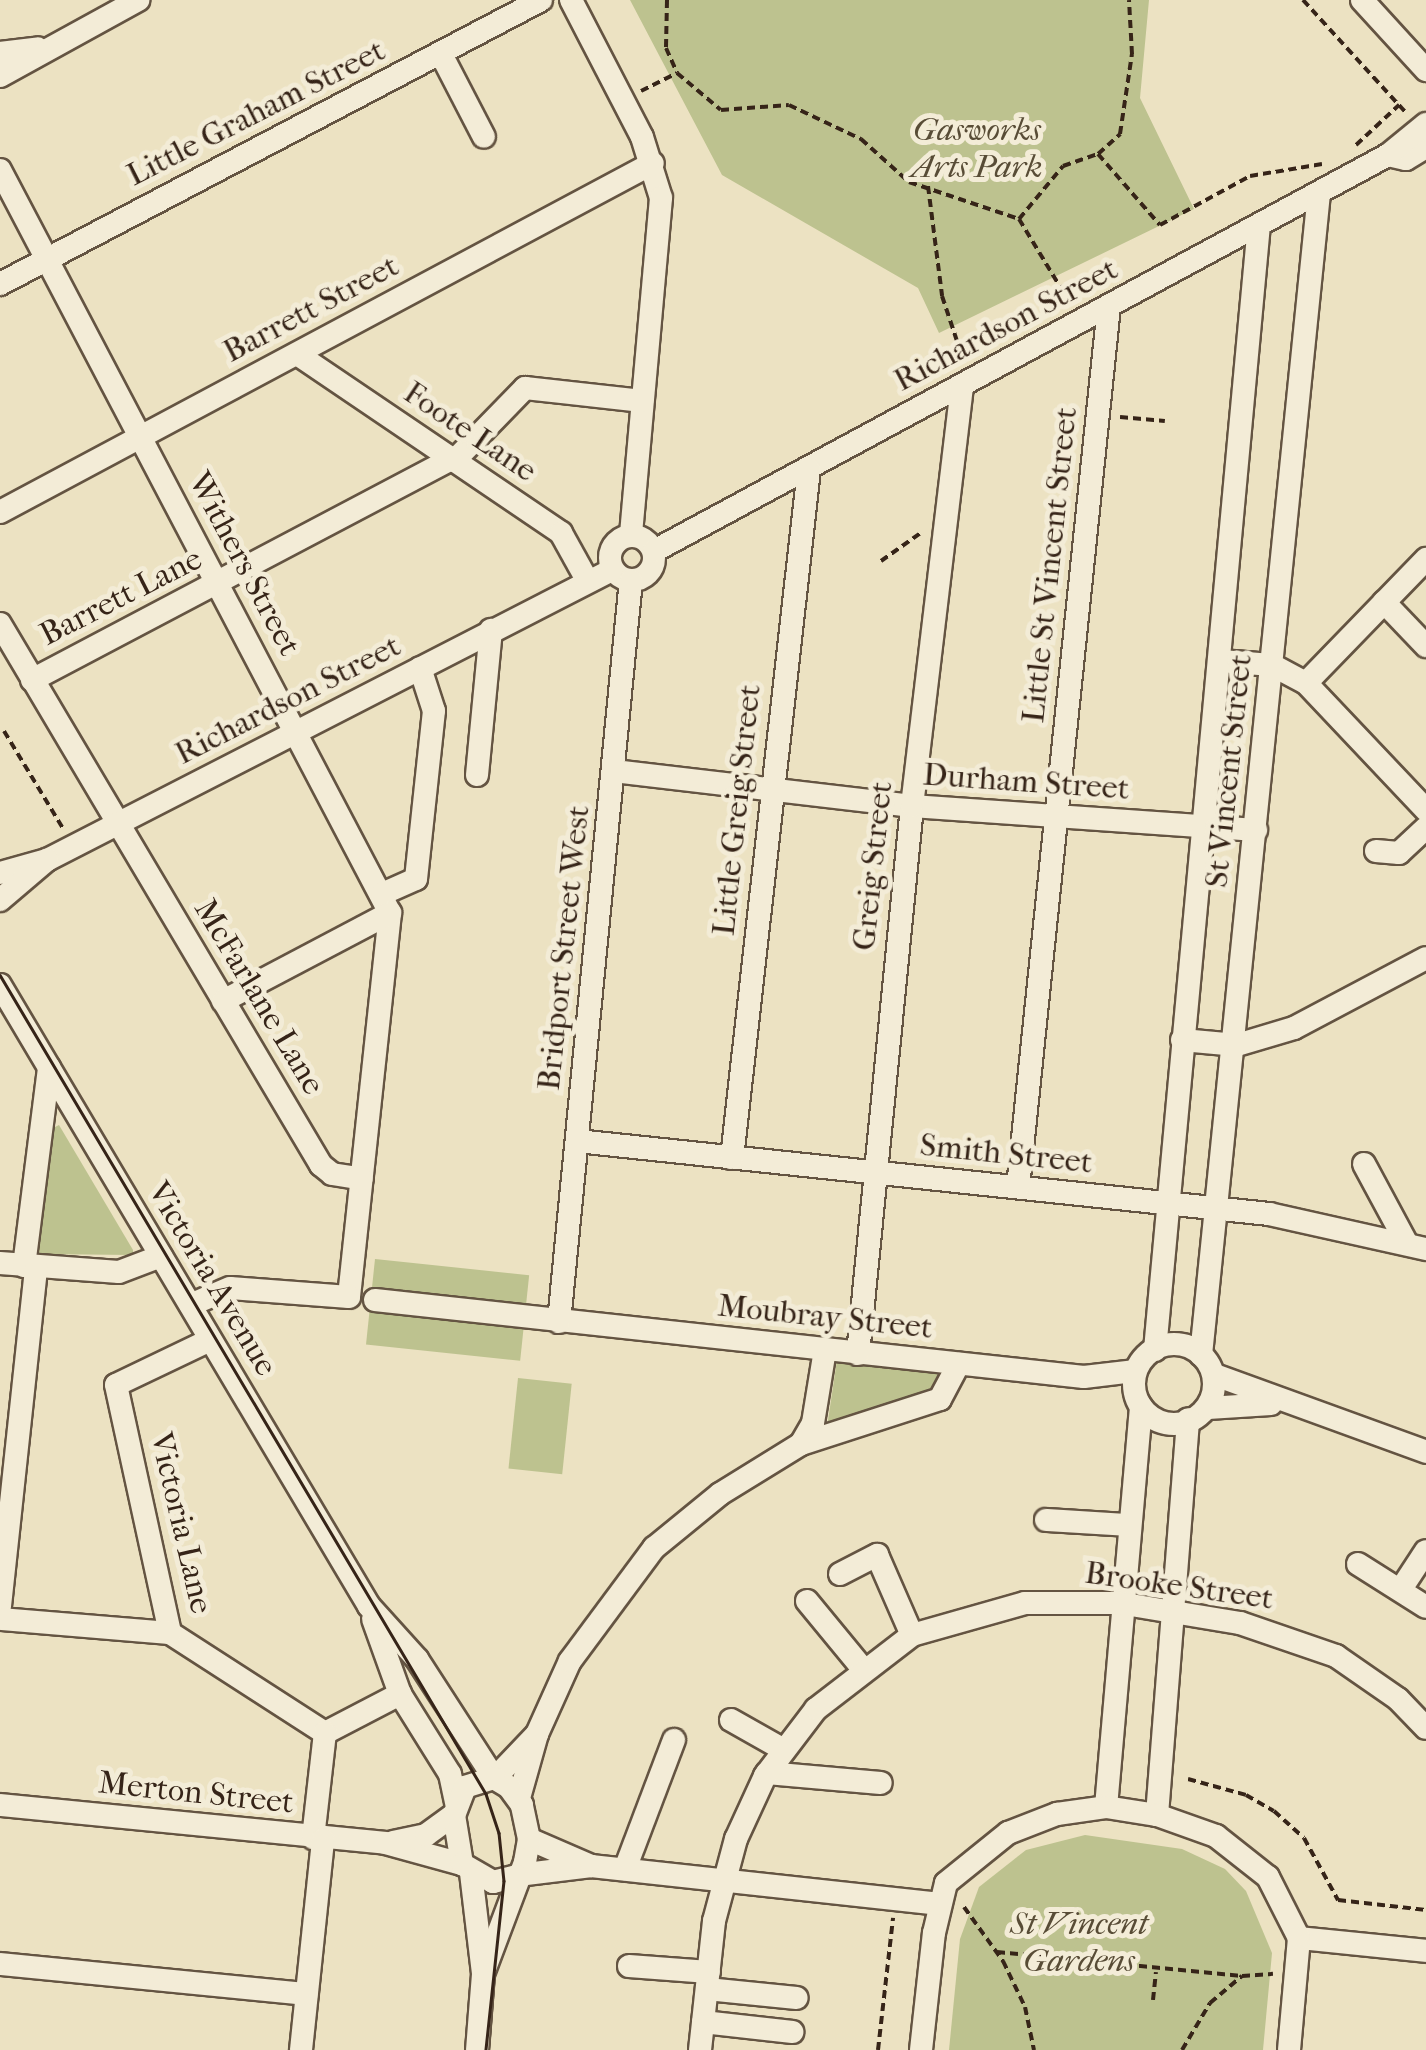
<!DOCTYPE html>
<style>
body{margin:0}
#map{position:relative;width:1426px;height:2050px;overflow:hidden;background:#ece2c2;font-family:"IM FELL French Canon",serif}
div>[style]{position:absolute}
.green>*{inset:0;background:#bdc28f;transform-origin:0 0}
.path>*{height:4px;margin-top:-2px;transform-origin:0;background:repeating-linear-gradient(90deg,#362418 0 8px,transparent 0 13px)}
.roads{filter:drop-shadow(2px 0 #645442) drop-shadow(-2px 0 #645442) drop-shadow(0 2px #645442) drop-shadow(0 -2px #645442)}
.minor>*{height:22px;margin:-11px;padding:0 11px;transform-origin:11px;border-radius:11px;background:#f3ecd7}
.minor>.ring{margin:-11px;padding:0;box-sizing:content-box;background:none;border:22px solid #f3ecd7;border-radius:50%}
.tram>*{height:2.5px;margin:-1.25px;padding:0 1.25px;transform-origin:1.25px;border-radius:1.25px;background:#362418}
span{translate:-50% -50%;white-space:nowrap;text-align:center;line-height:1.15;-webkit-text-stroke:10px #f3ecd7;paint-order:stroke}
.street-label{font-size:32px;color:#362418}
.park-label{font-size:32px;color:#584c36;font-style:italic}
</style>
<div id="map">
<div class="green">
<i style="clip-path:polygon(630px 0,1149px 0,1140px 98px,1194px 209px,939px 333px,918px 288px,722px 175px)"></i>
<i style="clip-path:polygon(59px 1125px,133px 1250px,133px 1255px,37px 1254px,51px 1129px)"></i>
<i style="left:375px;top:1259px;width:155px;height:86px;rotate:6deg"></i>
<i style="clip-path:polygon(837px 1360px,944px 1374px,938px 1391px,827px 1427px)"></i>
<i style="left:518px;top:1378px;width:54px;height:91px;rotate:6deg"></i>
<i style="clip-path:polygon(1085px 1835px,1182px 1849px,1225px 1869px,1246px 1891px,1272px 1953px,1263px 2050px,949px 2050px,960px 1939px,979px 1887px,1026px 1850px)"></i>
</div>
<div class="path">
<i style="left:667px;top:0;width:48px;rotate:91.2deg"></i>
<i style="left:666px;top:48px;width:27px;rotate:66deg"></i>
<i style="left:677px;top:73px;width:57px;rotate:40.1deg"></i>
<i style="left:721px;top:110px;width:68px;rotate:-4.2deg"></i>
<i style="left:789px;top:105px;width:80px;rotate:25.3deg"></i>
<i style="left:861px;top:139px;width:64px;rotate:41.9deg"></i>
<i style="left:909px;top:182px;width:116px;rotate:18.6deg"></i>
<i style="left:1019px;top:219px;width:69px;rotate:-50.3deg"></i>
<i style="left:1063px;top:166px;width:37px;rotate:-19deg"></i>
<i style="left:1098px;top:154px;width:30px;rotate:-42deg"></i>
<i style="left:1120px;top:134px;width:81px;rotate:-81.5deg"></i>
<i style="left:1132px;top:54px;width:54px;rotate:-93.2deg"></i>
<i style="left:1303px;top:0;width:142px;rotate:47.6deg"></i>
<i style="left:641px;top:91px;width:40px;rotate:-26.6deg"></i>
<i style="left:1356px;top:145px;width:59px;rotate:-42.9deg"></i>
<i style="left:1399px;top:105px;width:12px;rotate:48deg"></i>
<i style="left:1098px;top:154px;width:94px;rotate:48.9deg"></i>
<i style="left:1160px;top:225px;width:102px;rotate:-28.6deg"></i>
<i style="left:1250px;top:176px;width:73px;rotate:-9.5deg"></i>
<i style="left:928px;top:186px;width:111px;rotate:82.7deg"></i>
<i style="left:942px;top:296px;width:70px;rotate:71.6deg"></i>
<i style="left:1019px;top:219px;width:100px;rotate:58.8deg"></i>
<i style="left:1120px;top:417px;width:45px;rotate:5.1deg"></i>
<i style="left:1056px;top:468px;width:14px;rotate:-25deg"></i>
<i style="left:881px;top:561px;width:50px;rotate:-35.3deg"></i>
<i style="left:4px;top:731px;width:116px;rotate:58.8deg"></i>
<i style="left:1188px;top:1779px;width:60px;rotate:15.4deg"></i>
<i style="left:1246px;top:1795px;width:32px;rotate:30deg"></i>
<i style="left:1274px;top:1811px;width:40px;rotate:42deg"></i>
<i style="left:1304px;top:1838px;width:71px;rotate:61.3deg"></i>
<i style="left:1338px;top:1900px;width:89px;rotate:6.5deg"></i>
<i style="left:964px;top:1907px;width:67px;rotate:54.2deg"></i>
<i style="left:1003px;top:1961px;width:51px;rotate:64.4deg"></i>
<i style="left:1025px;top:2007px;width:44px;rotate:78.2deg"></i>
<i style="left:997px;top:1952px;width:246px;rotate:5.6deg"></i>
<i style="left:1153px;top:2000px;width:28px;rotate:-84deg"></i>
<i style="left:878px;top:2050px;width:133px;rotate:-83.5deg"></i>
<i style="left:1182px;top:2050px;width:55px;rotate:-59.2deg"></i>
<i style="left:1210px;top:2003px;width:42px;rotate:-40.2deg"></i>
<i style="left:1242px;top:1976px;width:31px;rotate:-4deg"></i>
</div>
<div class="roads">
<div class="minor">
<i style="left:571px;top:0;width:154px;rotate:62.6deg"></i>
<i style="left:642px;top:137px;width:64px;rotate:72.7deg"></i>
<i style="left:661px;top:198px;width:338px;rotate:95.1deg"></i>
<i style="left:1362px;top:0;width:95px;rotate:47.6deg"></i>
<i style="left:0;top:53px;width:38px;rotate:-7deg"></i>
<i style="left:441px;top:54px;width:93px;rotate:62.6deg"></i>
<i style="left:0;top:76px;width:158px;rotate:-28.8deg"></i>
<i style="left:1388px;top:155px;width:18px;rotate:13deg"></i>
<i style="left:1406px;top:159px;width:23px;rotate:-31deg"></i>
<i style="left:0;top:170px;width:839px;rotate:62.31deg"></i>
<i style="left:390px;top:913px;width:386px;rotate:96.1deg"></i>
<i style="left:349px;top:1297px;width:119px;rotate:-175.7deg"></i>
<i style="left:230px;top:1288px;width:43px;rotate:157deg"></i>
<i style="left:0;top:284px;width:611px;rotate:-27.7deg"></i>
<i style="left:297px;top:354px;width:319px;rotate:34.1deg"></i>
<i style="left:561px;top:533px;width:54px;rotate:61deg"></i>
<i style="left:454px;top:461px;width:102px;rotate:-45.8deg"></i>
<i style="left:525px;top:388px;width:118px;rotate:6.3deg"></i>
<i style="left:0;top:512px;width:740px;rotate:-28.12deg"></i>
<i class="ring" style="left:610px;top:536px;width:22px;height:22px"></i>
<i style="left:654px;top:551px;width:834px;rotate:-28.35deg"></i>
<i style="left:1388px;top:155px;width:49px;rotate:-39.2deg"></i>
<i style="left:1384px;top:602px;width:61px;rotate:46.3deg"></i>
<i style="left:0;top:624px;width:629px;rotate:59.32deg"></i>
<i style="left:321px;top:1165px;width:14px;rotate:39deg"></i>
<i style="left:332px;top:1174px;width:30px;rotate:9deg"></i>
<i style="left:1221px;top:661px;width:51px;rotate:4.5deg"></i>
<i style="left:1272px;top:665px;width:38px;rotate:28deg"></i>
<i style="left:1306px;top:683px;width:175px;rotate:46.6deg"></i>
<i style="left:32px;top:680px;width:474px;rotate:-27.8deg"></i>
<i style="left:1306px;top:683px;width:173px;rotate:-45.9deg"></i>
<i style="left:614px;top:771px;width:300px;rotate:6.7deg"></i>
<i style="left:912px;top:806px;width:345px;rotate:4deg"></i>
<i style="left:477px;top:775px;width:146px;rotate:-84.5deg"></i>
<i style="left:1376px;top:851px;width:23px;rotate:5deg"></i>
<i style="left:1399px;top:853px;width:37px;rotate:-43deg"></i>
<i style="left:0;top:873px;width:49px;rotate:-15.5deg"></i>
<i style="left:47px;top:860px;width:635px;rotate:-27.17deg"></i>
<i style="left:382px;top:894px;width:37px;rotate:-24deg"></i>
<i style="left:416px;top:879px;width:169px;rotate:-83.9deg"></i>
<i style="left:434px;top:711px;width:45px;rotate:-108deg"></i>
<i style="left:0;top:900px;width:62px;rotate:-40.4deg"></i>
<i style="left:0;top:985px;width:722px;rotate:59.28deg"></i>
<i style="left:369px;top:1606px;width:72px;rotate:47.8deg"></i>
<i style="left:417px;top:1659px;width:142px;rotate:57.1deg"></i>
<i style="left:223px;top:1001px;width:189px;rotate:-27.8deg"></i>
<i style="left:1182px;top:1040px;width:55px;rotate:5.2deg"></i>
<i style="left:1237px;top:1045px;width:59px;rotate:-16.6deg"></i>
<i style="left:1294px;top:1028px;width:149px;rotate:-27.9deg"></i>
<i style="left:577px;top:1141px;width:696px;rotate:6.02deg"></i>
<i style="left:1269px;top:1214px;width:161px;rotate:12.6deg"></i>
<i style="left:732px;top:1158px;width:693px;rotate:-83.62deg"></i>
<i style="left:1364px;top:1164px;width:89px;rotate:61.7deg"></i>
<i style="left:1018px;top:1187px;width:885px;rotate:-84.1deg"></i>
<i style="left:0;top:1263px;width:119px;rotate:4.3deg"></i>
<i style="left:119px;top:1272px;width:45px;rotate:-20.9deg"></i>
<i style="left:24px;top:1266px;width:200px;rotate:-82.8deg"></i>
<i style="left:375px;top:1300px;width:713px;rotate:6.2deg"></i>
<i style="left:1084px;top:1377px;width:50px;rotate:-6.8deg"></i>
<i style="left:559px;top:1322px;width:745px;rotate:-84.46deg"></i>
<i style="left:210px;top:1340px;width:104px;rotate:154.4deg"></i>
<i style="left:116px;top:1385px;width:254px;rotate:77.7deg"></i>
<i style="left:170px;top:1633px;width:184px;rotate:32.8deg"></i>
<i class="ring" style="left:1134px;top:1344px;width:58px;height:58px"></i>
<i style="left:1155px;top:1350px;width:1130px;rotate:-84.72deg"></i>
<i style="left:858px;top:1354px;width:551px;rotate:-84.37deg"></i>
<i style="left:912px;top:806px;width:423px;rotate:-83.2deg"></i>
<i style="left:1201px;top:1355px;width:1168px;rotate:-84.2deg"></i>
<i style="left:1215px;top:1375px;width:225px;rotate:20deg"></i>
<i style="left:1208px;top:1408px;width:63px;rotate:-3.6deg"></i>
<i style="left:801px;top:1444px;width:24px;rotate:-60deg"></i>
<i style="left:813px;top:1423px;width:74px;rotate:-80.7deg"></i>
<i style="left:1046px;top:1520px;width:81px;rotate:3.5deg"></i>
<i style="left:1358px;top:1564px;width:80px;rotate:32.3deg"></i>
<i style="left:840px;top:1574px;width:42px;rotate:-27.2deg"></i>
<i style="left:877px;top:1555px;width:87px;rotate:66.4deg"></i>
<i style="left:1401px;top:1589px;width:45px;rotate:-56.7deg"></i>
<i style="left:807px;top:1601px;width:88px;rotate:50.5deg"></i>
<i style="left:0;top:1606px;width:341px;rotate:-83.9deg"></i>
<i style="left:0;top:1619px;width:171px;rotate:4.7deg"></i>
<i style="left:373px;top:1619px;width:80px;rotate:70.2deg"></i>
<i style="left:400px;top:1694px;width:94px;rotate:58deg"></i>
<i style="left:450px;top:1774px;width:30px;rotate:78deg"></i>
<i style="left:731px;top:1720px;width:61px;rotate:29.5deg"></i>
<i style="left:325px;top:1733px;width:85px;rotate:-27.5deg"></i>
<i style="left:767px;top:1773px;width:114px;rotate:5deg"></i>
<i style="left:495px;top:1778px;width:61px;rotate:-46.3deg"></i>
<i style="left:519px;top:1798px;width:66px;rotate:-74.3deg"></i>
<i style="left:537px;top:1734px;width:80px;rotate:-65.7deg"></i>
<i style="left:570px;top:1661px;width:141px;rotate:-53.4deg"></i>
<i style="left:654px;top:1548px;width:85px;rotate:-39.3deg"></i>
<i style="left:720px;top:1494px;width:95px;rotate:-31.7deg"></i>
<i style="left:801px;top:1444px;width:146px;rotate:-17.9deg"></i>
<i style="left:940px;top:1399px;width:40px;rotate:-62deg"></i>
<i style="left:0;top:1805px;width:387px;rotate:5.6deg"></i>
<i style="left:385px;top:1843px;width:80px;rotate:15.3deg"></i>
<i style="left:1106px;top:1807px;width:402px;rotate:-85deg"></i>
<i style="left:1157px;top:1815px;width:397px;rotate:-85.5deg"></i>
<i style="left:313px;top:1838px;width:106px;rotate:-83.5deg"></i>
<i style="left:529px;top:1839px;width:68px;rotate:23.5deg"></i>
<i style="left:393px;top:1842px;width:34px;rotate:-12deg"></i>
<i style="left:426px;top:1835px;width:34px;rotate:-36deg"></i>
<i style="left:625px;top:1869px;width:138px;rotate:-69.2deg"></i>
<i style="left:471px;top:1873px;width:102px;rotate:83.2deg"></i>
<i style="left:483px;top:1974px;width:76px;rotate:94.5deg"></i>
<i style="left:518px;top:1875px;width:74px;rotate:-7deg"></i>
<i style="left:591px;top:1866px;width:349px;rotate:6.2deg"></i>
<i style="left:1299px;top:1938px;width:128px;rotate:5.8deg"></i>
<i style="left:0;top:1964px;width:308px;rotate:5.6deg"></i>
<i style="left:629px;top:1966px;width:80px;rotate:4.3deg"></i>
<i style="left:483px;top:1974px;width:120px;rotate:-69.4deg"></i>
<i style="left:525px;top:1862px;width:23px;rotate:-80deg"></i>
<i style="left:529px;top:1839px;width:35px;rotate:-102deg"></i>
<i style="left:522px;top:1805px;width:22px;rotate:-126deg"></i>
<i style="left:509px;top:1787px;width:17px;rotate:-149deg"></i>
<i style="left:494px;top:1778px;width:30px;rotate:163deg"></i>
<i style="left:465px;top:1787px;width:30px;rotate:111deg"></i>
<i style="left:454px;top:1815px;width:50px;rotate:80.7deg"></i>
<i style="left:462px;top:1864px;width:36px;rotate:30deg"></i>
<i style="left:493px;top:1882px;width:25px;rotate:-14deg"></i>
<i style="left:707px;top:1989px;width:90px;rotate:5.7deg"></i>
<i style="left:703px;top:2022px;width:90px;rotate:6.4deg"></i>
<i style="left:301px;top:2050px;width:212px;rotate:-84deg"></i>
<i style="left:700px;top:2050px;width:130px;rotate:-83.8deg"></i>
<i style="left:714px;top:1921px;width:85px;rotate:-75deg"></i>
<i style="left:736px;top:1839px;width:69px;rotate:-65.3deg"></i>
<i style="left:765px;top:1776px;width:84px;rotate:-52.7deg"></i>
<i style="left:816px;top:1709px;width:121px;rotate:-37.6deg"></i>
<i style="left:912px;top:1635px;width:117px;rotate:-15.8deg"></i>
<i style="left:1025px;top:1603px;width:94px"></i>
<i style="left:1119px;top:1603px;width:123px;rotate:9.4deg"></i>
<i style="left:1240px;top:1623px;width:102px;rotate:19deg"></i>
<i style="left:1336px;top:1656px;width:75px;rotate:34.7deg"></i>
<i style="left:1398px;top:1699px;width:40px;rotate:46deg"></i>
<i style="left:921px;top:2050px;width:118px;rotate:-83.7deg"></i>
<i style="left:934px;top:1933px;width:51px;rotate:-76.5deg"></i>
<i style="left:946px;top:1883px;width:80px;rotate:-38.9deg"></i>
<i style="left:1008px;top:1833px;width:53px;rotate:-21.2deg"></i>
<i style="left:1057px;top:1814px;width:49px;rotate:-8.1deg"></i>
<i style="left:1106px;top:1807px;width:52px;rotate:8.9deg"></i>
<i style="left:1157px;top:1815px;width:63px;rotate:19.6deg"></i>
<i style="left:1216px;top:1836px;width:66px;rotate:38.3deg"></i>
<i style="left:1268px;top:1877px;width:68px;rotate:63.1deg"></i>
<i style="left:1299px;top:1938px;width:112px;rotate:95.1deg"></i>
</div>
</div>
<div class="tram">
<i style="left:0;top:975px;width:952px;rotate:59.31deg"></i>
<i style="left:486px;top:1794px;width:41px;rotate:71.6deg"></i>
<i style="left:499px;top:1833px;width:48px;rotate:84.1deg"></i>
<i style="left:504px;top:1881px;width:170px;rotate:96.1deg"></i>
</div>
<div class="street-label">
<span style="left:256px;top:113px;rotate:-27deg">Little Graham Street</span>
<span style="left:311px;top:309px;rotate:-28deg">Barrett Street</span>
<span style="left:1006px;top:325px;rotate:-28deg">Richardson Street</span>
<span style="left:470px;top:432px;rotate:34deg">Foote Lane</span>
<span style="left:244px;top:564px;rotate:62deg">Withers Street</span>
<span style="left:1050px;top:565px;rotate:-84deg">Little St Vincent Street</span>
<span style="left:121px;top:597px;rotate:-27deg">Barrett Lane</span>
<span style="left:288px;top:700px;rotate:-27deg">Richardson Street</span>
<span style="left:1229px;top:771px;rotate:-84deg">St Vincent Street</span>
<span style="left:1026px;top:782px;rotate:4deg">Durham Street</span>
<span style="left:737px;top:810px;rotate:-84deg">Little Greig Street</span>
<span style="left:873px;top:866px;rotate:-84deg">Greig Street</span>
<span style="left:564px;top:948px;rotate:-84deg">Bridport Street West</span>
<span style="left:259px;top:997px;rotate:59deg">McFarlane Lane</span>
<span style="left:1006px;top:1154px;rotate:6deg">Smith Street</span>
<span style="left:212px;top:1279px;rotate:59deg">Victoria Avenue</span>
<span style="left:825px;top:1317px;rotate:6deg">Moubray Street</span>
<span style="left:181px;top:1523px;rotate:77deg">Victoria Lane</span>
<span style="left:1179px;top:1586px;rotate:8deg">Brooke Street</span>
<span style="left:196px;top:1793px;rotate:6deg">Merton Street</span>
</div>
<div class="park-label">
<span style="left:977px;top:149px">Gasworks<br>Arts Park</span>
<span style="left:1079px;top:1943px">St Vincent<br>Gardens</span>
</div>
</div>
